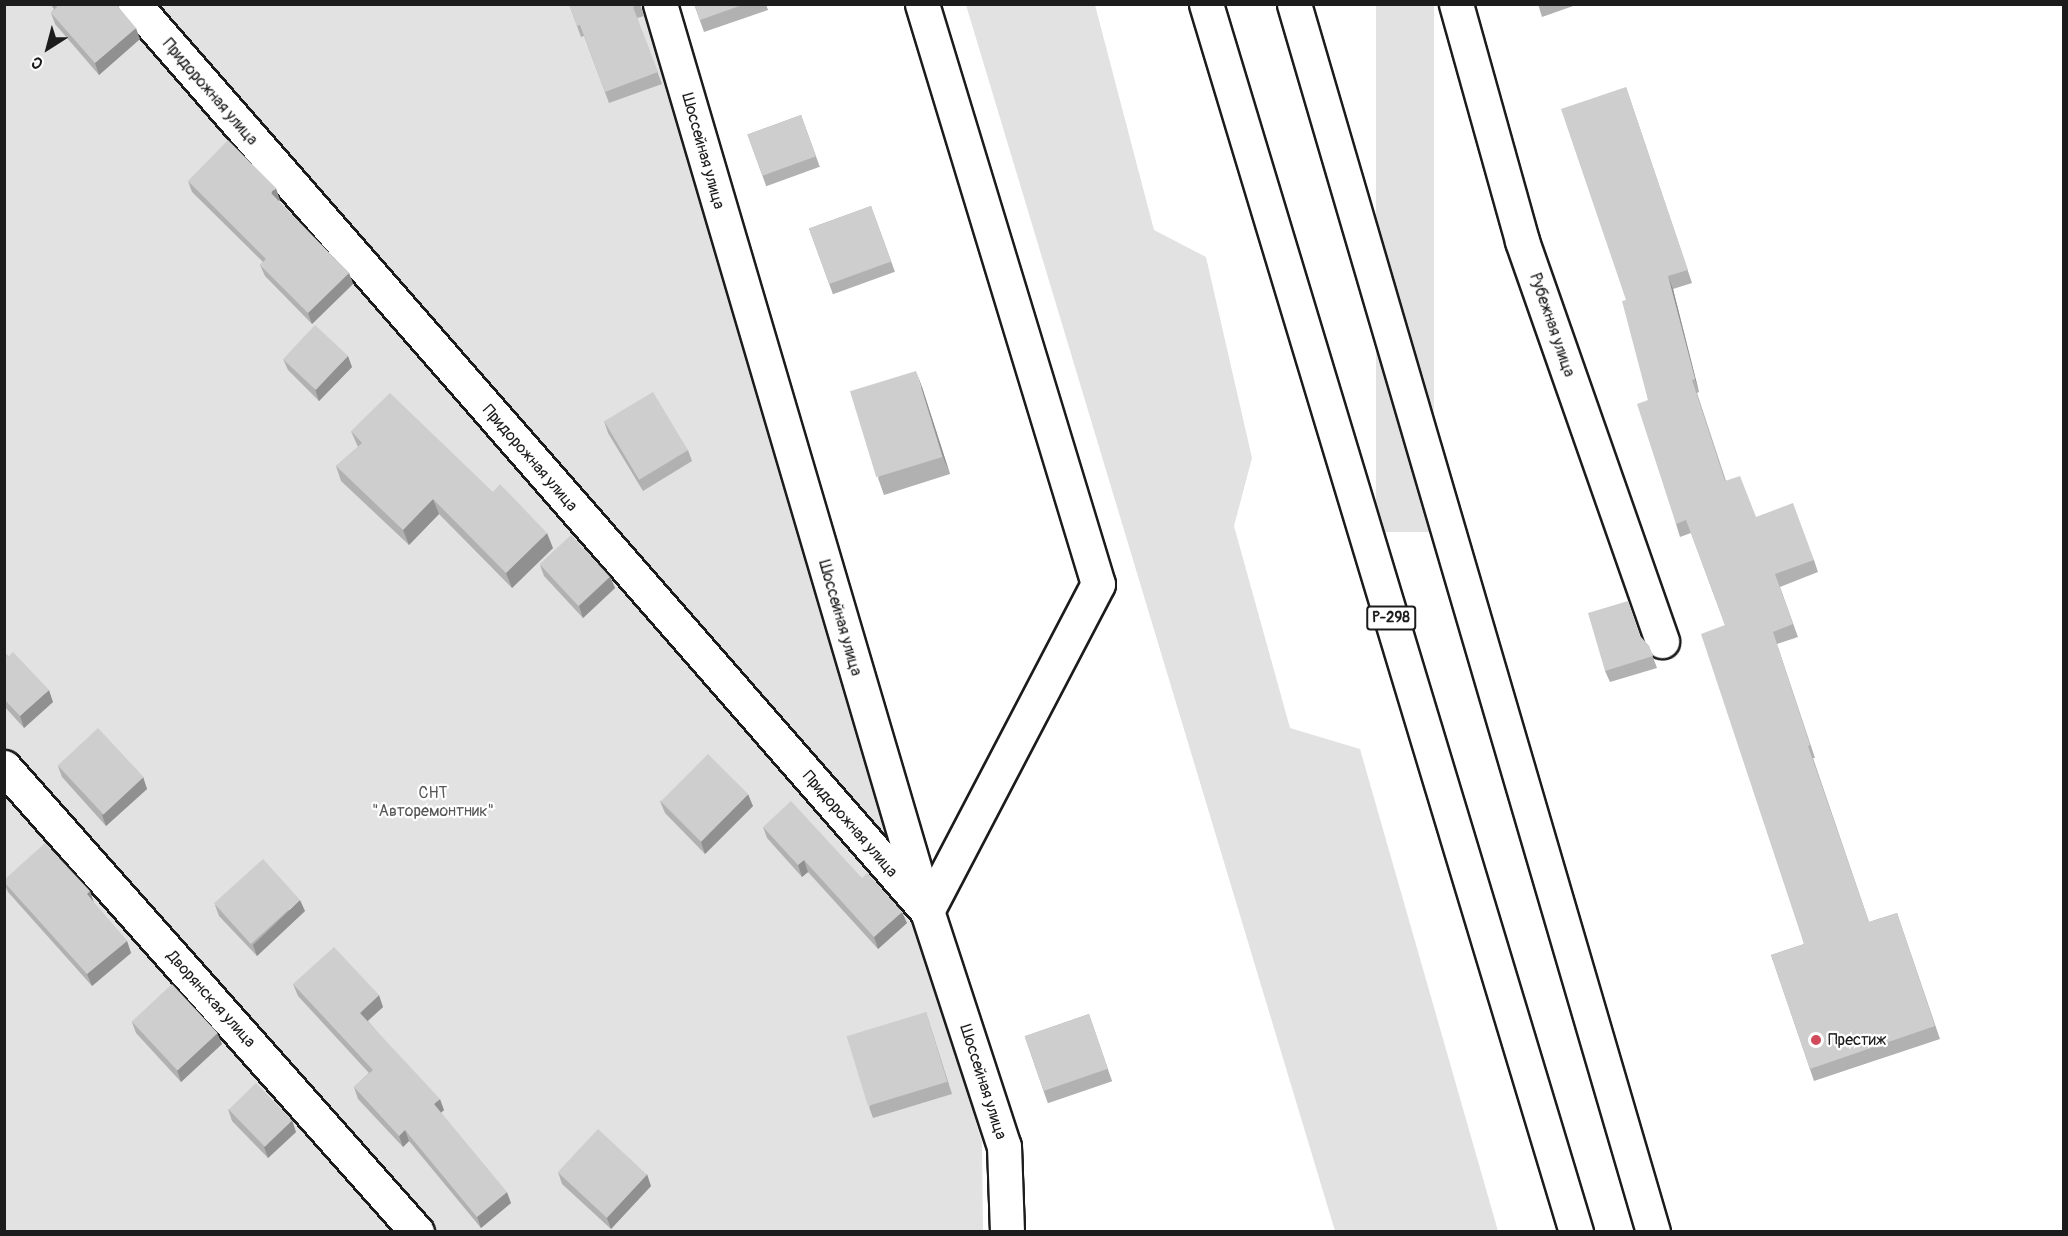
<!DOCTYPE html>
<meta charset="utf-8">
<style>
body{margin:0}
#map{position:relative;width:2068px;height:1236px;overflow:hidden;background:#fff;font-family:Pangolin,sans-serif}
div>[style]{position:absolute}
.green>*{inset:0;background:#e2e2e2;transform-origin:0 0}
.roads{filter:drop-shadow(2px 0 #1c1c1c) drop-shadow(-2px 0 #1c1c1c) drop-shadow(0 2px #1c1c1c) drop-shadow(0 -2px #1c1c1c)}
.street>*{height:33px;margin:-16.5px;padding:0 16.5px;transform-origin:16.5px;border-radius:16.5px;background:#fff}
.highway>*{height:33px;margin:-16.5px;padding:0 16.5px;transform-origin:16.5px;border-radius:16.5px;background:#fff}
.wall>*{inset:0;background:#b1b1b1;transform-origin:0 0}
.shaded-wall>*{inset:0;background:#909090}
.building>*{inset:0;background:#cecece;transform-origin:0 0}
.dots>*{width:16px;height:16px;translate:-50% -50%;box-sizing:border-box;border:3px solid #fff;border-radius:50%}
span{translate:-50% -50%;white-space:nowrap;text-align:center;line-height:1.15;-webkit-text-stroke:4.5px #fff;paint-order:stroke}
.shield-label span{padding:2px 4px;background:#fff;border:2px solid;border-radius:4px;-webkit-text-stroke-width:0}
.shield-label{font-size:15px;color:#1c1c1c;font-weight:700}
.street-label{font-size:16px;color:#1c1c1c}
.park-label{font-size:16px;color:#575757}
.poi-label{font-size:16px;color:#1c1c1c}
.left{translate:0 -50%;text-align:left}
.frame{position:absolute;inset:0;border:6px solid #1c1c1c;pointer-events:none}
.north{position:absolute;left:18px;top:18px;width:60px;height:60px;-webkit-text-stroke:4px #fff;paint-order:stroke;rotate:216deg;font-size:16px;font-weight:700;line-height:24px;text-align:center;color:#1c1c1c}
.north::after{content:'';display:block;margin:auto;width:21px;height:27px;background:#1c1c1c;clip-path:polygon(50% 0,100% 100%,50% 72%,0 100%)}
</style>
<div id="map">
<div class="green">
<i style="clip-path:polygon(5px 5px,642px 5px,982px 1142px,983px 1231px,5px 1232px)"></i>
<i style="clip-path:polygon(966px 5px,1095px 5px,1154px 230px,1206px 257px,1252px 458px,1234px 526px,1290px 728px,1360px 749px,1498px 1231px,1335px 1231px)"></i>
<i style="left:1376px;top:5px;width:58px;height:527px"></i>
</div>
<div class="roads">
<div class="street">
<i style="left:134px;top:4px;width:1205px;rotate:48.84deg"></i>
<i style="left:927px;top:911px;width:369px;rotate:-62.4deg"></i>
<i style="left:1098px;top:584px;width:606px;rotate:-106.88deg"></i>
<i style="left:660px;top:4px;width:945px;rotate:73.6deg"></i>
<i style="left:927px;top:911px;width:247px;rotate:71.9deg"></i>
<i style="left:1004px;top:1146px;width:86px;rotate:88deg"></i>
<i style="left:1456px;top:4px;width:246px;rotate:74.4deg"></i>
<i style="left:1522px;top:241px;width:424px;rotate:70.7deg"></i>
<i style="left:4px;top:767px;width:622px;rotate:48.39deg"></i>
</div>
<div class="highway">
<i style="left:1206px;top:4px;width:1283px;rotate:73.23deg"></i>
<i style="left:1294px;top:4px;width:1279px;rotate:73.7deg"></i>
</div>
</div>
<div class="wall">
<i style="clip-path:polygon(50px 4px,116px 4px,140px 39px,99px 75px,55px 24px,51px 13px,54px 9px)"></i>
<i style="clip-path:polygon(569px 4px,640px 4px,644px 16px,637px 18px,662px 84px,609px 103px,584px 36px,581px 37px)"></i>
<i style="clip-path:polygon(694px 4px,766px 4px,768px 10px,704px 32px)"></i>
<i style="clip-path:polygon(1538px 4px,1579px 4px,1542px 17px)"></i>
<i style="clip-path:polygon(1626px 87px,1692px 283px,1673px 289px,1699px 392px,1697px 393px,1726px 481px,1756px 517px,1814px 560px,1818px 572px,1780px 587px,1798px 637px,1777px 644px,1815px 758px,1813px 758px,1869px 922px,1897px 913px,1940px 1039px,1814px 1081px,1771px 955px,1804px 944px,1725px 625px,1691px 533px,1680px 537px,1676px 524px,1626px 300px)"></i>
<i style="left:801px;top:115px;width:55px;height:57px;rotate:70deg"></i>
<i style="clip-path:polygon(188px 181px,280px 200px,278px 201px,349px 273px,353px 284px,312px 324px,265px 276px,260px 265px,263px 262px,192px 192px)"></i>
<i style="left:871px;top:206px;width:70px;height:66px;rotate:70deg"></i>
<i style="clip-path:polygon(283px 359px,352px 367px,319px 401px,288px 370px)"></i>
<i style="clip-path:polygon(922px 387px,950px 474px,884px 495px,878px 478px)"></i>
<i style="clip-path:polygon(604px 421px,688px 450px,692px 461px,643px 491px,608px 433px)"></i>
<i style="clip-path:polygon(351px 431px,493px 492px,553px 548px,512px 588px,439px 514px,409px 545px,341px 481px,336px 466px,358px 447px)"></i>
<i style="clip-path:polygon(540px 565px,610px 577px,615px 588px,583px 618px,544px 576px)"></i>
<i style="clip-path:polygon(1640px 636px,1649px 646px,1657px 668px,1610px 682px,1605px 671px)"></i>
<i style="clip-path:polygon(4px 652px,53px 702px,24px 728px,4px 706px)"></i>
<i style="clip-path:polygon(58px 766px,143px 777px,147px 789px,106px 826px,62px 777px)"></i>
<i style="clip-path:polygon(660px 801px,753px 806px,705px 854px,665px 813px)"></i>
<i style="clip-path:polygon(763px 827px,862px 878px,907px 923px,878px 949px,808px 872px,802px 877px,767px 838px)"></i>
<i style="clip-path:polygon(4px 880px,90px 891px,93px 902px,127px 941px,131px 953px,92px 986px,8px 892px,4px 883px)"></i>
<i style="clip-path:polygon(215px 905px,305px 911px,257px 956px,219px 916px)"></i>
<i style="clip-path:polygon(293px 984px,383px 1007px,368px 1021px,444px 1110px,441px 1113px,511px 1203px,481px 1228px,409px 1141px,403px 1147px,358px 1099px,354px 1087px,369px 1073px,298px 996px)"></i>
<i style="clip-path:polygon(926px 1012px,952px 1094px,873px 1118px,869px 1107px)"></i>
<i style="left:1089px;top:1014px;width:71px;height:68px;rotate:71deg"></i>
<i style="clip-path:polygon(132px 1022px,217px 1033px,222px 1044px,181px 1082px,136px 1033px)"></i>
<i style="clip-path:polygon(228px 1109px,296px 1132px,268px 1158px,232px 1121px)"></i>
<i style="clip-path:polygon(558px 1172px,651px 1186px,611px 1229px,562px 1184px)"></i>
</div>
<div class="shaded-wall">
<i style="clip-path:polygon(136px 28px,140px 39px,99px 75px,95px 63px)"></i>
<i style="clip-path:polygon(276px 188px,280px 200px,275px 205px,271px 193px)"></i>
<i style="clip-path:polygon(349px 273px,353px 284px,312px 324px,308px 313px)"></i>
<i style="clip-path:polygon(1668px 276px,1673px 289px,1699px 392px,1695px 379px)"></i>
<i style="clip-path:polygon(348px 356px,352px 367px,319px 401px,315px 389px)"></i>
<i style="clip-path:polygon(916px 371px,922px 387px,950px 474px,943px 457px)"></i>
<i style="clip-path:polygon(433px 499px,439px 514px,409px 545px,403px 530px)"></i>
<i style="clip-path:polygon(547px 533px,553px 548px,512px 588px,506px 573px)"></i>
<i style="clip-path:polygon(610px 577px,615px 588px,583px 618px,579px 606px)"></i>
<i style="clip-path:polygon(49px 690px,53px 702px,24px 728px,20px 716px)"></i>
<i style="clip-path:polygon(143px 777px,147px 789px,106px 826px,102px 815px)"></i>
<i style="clip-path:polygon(748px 794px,753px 806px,705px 854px,701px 842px)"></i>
<i style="clip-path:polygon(804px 860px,808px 872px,802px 877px,798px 865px)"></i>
<i style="clip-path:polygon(90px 891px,94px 903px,87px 894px)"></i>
<i style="clip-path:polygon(300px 900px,305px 911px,257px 956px,253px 945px)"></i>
<i style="clip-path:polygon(902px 912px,907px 923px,878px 949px,874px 937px)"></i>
<i style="clip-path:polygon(127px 941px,131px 953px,92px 986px,87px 974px)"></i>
<i style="clip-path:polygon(379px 995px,383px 1007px,364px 1024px,360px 1013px)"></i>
<i style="clip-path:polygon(217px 1033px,222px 1044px,181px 1082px,177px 1070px)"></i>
<i style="clip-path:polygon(440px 1099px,444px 1110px,438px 1115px,434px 1104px)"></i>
<i style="clip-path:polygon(292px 1120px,296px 1132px,268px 1158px,264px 1147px)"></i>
<i style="clip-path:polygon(405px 1130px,409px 1141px,403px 1147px,399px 1136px)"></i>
<i style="clip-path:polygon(647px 1174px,651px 1186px,611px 1229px,607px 1218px)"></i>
<i style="clip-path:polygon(507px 1192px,511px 1203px,481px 1228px,477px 1217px)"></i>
</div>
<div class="building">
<i style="clip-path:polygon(55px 4px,116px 4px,136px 28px,95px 63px,51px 13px,57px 7px)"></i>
<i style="clip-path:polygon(569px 4px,639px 4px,633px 7px,658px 72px,605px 92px,580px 25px,577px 26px)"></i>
<i style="clip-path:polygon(694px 4px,745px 4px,700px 20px)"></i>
<i style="clip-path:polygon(1626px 87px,1688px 270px,1668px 276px,1695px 379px,1692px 380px,1725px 481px,1740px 476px,1756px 517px,1793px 503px,1814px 560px,1775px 574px,1793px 624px,1773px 632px,1810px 745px,1808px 746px,1869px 922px,1897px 913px,1935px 1026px,1810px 1069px,1771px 955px,1804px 944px,1701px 634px,1725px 625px,1686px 520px,1676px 524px,1637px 404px,1648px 400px,1622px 301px,1626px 300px,1561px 109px)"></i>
<i style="left:801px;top:115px;width:44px;height:57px;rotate:70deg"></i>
<i style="clip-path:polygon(228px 140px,276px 188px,271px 193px,349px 273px,308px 313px,260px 265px,266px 259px,188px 181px)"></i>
<i style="left:871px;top:206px;width:59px;height:66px;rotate:70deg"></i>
<i style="left:315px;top:325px;width:45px;height:47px;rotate:43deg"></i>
<i style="left:916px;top:371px;width:90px;height:69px;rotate:73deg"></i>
<i style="left:653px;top:392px;width:68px;height:57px;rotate:59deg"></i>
<i style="clip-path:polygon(390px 393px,493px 492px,500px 484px,547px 533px,506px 573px,433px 499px,403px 530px,336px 466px,362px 443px,351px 431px)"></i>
<i style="left:571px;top:535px;width:57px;height:43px;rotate:47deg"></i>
<i style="clip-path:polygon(1628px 601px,1640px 636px,1649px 646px,1653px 656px,1605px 671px,1588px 613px)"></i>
<i style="clip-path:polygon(4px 652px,8px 657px,13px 652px,49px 690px,20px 716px,4px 699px)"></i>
<i style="left:98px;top:728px;width:67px;height:55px;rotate:47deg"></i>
<i style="left:708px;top:754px;width:57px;height:67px;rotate:45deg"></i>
<i style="clip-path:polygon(791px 801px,862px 878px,867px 873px,902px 912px,874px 937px,804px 860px,798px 865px,763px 827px)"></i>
<i style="clip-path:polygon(45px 843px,90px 891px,87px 894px,127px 941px,87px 974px,4px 882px,4px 880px)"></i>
<i style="left:263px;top:859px;width:55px;height:66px;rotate:48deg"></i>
<i style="clip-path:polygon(334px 947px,379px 995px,360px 1013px,440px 1099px,434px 1104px,507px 1192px,477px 1217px,405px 1130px,399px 1136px,354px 1087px,373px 1070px,293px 984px)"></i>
<i style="left:172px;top:984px;width:67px;height:55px;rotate:47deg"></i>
<i style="left:926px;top:1012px;width:73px;height:83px;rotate:73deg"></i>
<i style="left:1089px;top:1014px;width:58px;height:68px;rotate:71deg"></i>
<i style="left:256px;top:1083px;width:52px;height:38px;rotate:46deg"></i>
<i style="left:598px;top:1129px;width:67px;height:59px;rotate:43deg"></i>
</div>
<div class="dots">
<i style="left:1816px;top:1040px;background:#d1495b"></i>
</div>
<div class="shield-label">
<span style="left:1391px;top:618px">Р-298</span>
</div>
<div class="street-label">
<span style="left:210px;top:92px;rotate:49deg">Придорожная улица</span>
<span style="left:703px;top:151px;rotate:74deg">Шоссейная улица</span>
<span style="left:1552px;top:325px;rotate:71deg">Рубежная улица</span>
<span style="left:530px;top:458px;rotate:49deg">Придорожная улица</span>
<span style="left:840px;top:618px;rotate:74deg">Шоссейная улица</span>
<span style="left:850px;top:824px;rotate:49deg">Придорожная улица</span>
<span style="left:211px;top:999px;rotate:48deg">Дворянская улица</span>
<span style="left:983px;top:1082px;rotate:72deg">Шоссейная улица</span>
</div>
<div class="park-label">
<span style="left:433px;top:802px">СНТ<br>"Авторемонтник"</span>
</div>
<div class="poi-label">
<span class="left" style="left:1828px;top:1040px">Престиж</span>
</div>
<div class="frame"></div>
<div class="north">С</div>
</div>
